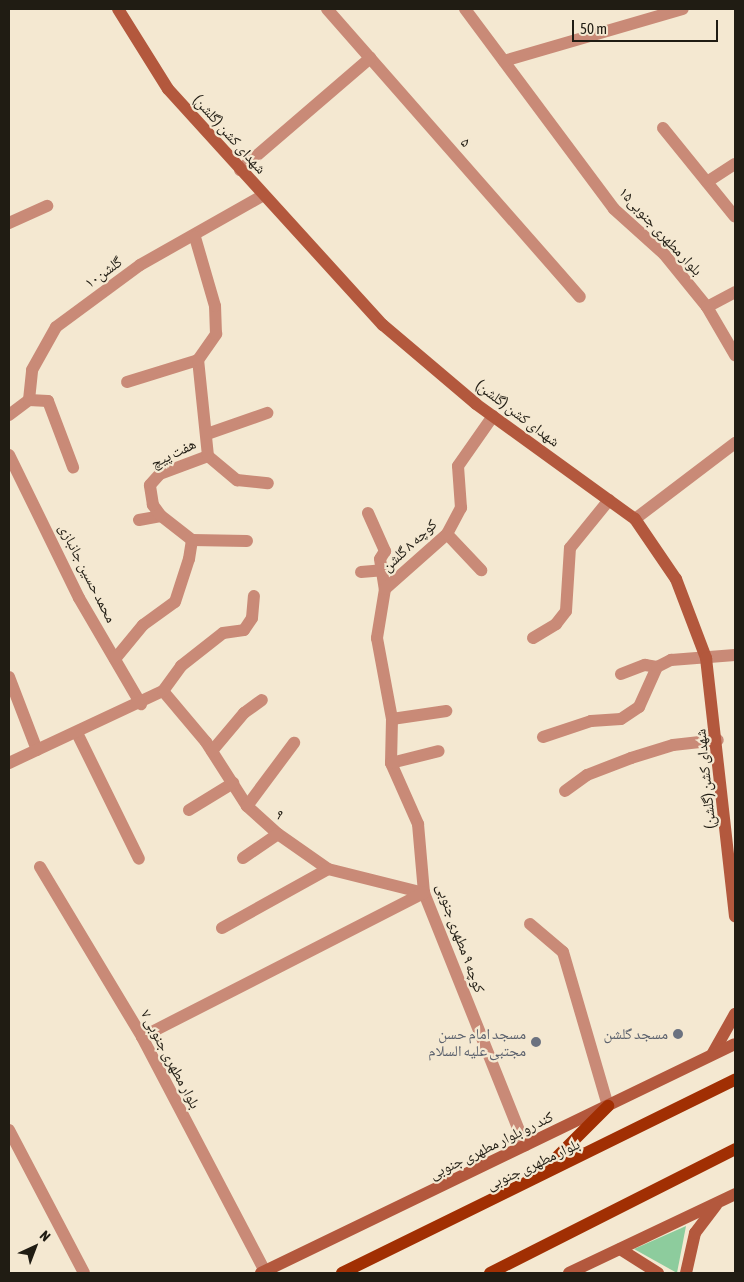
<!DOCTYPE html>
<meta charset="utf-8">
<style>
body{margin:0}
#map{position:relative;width:744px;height:1282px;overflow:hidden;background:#f4e8d1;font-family:"Asap Condensed","Noto Naskh Arabic",sans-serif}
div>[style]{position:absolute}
.green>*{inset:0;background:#8dcc9d}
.street>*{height:12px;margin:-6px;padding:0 6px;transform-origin:6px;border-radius:6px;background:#c98a77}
.secondary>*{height:12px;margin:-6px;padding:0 6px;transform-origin:6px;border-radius:6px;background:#b3583d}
.primary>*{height:12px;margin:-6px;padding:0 6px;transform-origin:6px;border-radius:6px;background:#a12f03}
.dots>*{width:14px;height:14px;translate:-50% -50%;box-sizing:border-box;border:2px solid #f4e8d1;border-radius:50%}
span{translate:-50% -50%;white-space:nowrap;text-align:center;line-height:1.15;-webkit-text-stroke:4.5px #f4e8d1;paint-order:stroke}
.street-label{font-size:15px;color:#201c13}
.worship-label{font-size:15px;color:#5b616d}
.right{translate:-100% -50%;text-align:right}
.frame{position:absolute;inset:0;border:10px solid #201c13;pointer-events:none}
.north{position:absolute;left:10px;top:1222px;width:50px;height:50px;-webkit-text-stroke:4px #f4e8d1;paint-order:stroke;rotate:43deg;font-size:14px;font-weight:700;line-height:20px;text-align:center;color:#201c13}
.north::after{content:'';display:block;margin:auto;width:18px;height:22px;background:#201c13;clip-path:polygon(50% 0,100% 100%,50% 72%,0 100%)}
.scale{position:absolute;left:572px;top:20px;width:146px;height:22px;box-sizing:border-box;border:2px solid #201c13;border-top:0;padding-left:6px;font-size:15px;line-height:18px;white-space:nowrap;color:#201c13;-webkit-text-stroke:4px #f4e8d1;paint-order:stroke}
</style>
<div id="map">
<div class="green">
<i style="clip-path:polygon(686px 1226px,677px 1273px,634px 1249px)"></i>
</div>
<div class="street">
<i style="left:327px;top:9px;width:383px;rotate:48.7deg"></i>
<i style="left:465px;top:9px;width:249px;rotate:53.3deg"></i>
<i style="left:614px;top:209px;width:67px;rotate:42deg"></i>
<i style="left:664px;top:254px;width:68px;rotate:50.9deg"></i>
<i style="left:707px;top:307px;width:56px;rotate:59.7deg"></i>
<i style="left:504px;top:61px;width:186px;rotate:-16.2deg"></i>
<i style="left:663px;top:128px;width:114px;rotate:51deg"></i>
<i style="left:240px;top:170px;width:172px;rotate:-40.7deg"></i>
<i style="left:707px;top:182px;width:33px;rotate:-33deg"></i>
<i style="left:9px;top:223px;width:42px;rotate:-24.1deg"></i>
<i style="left:707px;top:307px;width:32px;rotate:-28deg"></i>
<i style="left:127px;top:382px;width:74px;rotate:-17.2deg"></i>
<i style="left:29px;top:400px;width:19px;rotate:3deg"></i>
<i style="left:48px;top:401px;width:71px;rotate:69.3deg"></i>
<i style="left:9px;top:415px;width:25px;rotate:-37deg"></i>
<i style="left:29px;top:400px;width:30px;rotate:-84deg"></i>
<i style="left:32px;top:370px;width:49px;rotate:-60.8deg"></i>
<i style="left:56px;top:327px;width:104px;rotate:-36.4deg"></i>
<i style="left:140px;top:265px;width:140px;rotate:-29.5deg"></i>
<i style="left:207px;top:434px;width:64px;rotate:-19.3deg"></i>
<i style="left:9px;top:455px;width:159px;rotate:63.9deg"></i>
<i style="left:79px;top:598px;width:123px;rotate:59.7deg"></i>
<i style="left:208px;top:456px;width:38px;rotate:40deg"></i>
<i style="left:237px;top:480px;width:31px;rotate:6deg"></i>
<i style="left:368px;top:513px;width:42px;rotate:65.9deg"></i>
<i style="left:385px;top:551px;width:9px;rotate:122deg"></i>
<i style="left:380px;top:559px;width:30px;rotate:81deg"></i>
<i style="left:385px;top:589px;width:50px;rotate:99.3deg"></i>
<i style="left:377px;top:638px;width:82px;rotate:79.5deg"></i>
<i style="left:392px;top:719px;width:44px;rotate:91.3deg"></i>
<i style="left:391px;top:763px;width:67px;rotate:66.1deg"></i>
<i style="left:418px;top:824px;width:69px;rotate:85deg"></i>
<i style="left:424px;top:893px;width:272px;rotate:68.2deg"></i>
<i style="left:635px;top:519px;width:126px;rotate:-37.2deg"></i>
<i style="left:139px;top:520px;width:22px;rotate:-10deg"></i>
<i style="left:447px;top:534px;width:50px;rotate:46.6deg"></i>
<i style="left:192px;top:540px;width:55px;rotate:1deg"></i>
<i style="left:361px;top:572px;width:21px;rotate:-5deg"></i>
<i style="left:385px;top:589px;width:83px;rotate:-41.6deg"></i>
<i style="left:447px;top:534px;width:30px;rotate:-62deg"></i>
<i style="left:461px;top:508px;width:42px;rotate:-94.1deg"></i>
<i style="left:458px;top:466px;width:61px;rotate:-55deg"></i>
<i style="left:533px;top:638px;width:27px;rotate:-31deg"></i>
<i style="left:556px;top:624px;width:16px;rotate:-52deg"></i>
<i style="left:566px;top:611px;width:63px;rotate:-86.4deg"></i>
<i style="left:570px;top:548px;width:62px;rotate:-50.9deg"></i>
<i style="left:115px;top:659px;width:44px;rotate:-50.5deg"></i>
<i style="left:143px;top:625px;width:39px;rotate:-36deg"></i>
<i style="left:175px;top:602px;width:45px;rotate:-72deg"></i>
<i style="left:189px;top:559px;width:19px;rotate:-81deg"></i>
<i style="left:192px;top:540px;width:39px;rotate:-142deg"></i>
<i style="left:161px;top:516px;width:14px;rotate:-126deg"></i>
<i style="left:153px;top:505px;width:20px;rotate:-99deg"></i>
<i style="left:150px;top:485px;width:15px;rotate:-48deg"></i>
<i style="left:160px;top:474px;width:51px;rotate:-20.6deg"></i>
<i style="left:208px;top:456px;width:97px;rotate:-95.9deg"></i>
<i style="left:198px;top:360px;width:32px;rotate:-55deg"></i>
<i style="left:216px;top:334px;width:28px;rotate:-92deg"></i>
<i style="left:215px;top:306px;width:72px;rotate:-106.2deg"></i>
<i style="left:621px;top:674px;width:26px;rotate:-21deg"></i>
<i style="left:645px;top:665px;width:12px;rotate:9deg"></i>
<i style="left:9px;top:677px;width:78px;rotate:69deg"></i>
<i style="left:163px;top:691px;width:67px;rotate:49.9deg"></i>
<i style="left:206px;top:742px;width:76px;rotate:57.4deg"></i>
<i style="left:247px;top:806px;width:42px;rotate:42.1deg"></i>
<i style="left:278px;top:834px;width:61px;rotate:35deg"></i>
<i style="left:328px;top:869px;width:99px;rotate:14deg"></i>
<i style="left:392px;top:719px;width:55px;rotate:-8.4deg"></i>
<i style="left:77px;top:733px;width:140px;rotate:63.8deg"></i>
<i style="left:543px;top:737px;width:51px;rotate:-18.4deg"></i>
<i style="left:591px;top:721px;width:30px;rotate:-4deg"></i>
<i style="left:621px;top:719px;width:22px;rotate:-34deg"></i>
<i style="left:639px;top:707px;width:44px;rotate:-65.8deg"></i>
<i style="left:657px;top:667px;width:16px;rotate:-27deg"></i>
<i style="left:671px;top:660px;width:64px;rotate:-4.5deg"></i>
<i style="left:212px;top:751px;width:50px;rotate:-49.9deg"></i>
<i style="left:244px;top:713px;width:22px;rotate:-36deg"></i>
<i style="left:9px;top:763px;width:170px;rotate:-25.1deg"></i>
<i style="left:163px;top:691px;width:31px;rotate:-54deg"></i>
<i style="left:181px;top:666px;width:53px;rotate:-38.2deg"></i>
<i style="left:223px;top:633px;width:21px;rotate:-8deg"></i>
<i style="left:244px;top:630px;width:14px;rotate:-56deg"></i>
<i style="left:252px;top:618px;width:22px;rotate:-85deg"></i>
<i style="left:391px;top:763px;width:49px;rotate:-14deg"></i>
<i style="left:565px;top:791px;width:27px;rotate:-36deg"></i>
<i style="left:587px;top:775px;width:47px;rotate:-21.1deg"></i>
<i style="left:631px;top:758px;width:44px;rotate:-17.2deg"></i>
<i style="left:673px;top:745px;width:45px;rotate:-6.3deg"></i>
<i style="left:247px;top:806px;width:79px;rotate:-53.3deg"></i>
<i style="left:189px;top:810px;width:52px;rotate:-31.5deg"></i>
<i style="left:243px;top:858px;width:42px;rotate:-34.4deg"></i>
<i style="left:40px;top:867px;width:198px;rotate:59deg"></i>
<i style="left:142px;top:1037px;width:264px;rotate:62.3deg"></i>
<i style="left:530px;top:924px;width:43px;rotate:40.3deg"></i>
<i style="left:563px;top:952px;width:160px;rotate:73.7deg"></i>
<i style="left:222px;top:928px;width:121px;rotate:-29.1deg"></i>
<i style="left:142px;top:1037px;width:317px;rotate:-27.1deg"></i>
<i style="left:9px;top:1130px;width:161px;rotate:62.3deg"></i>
</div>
<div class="secondary">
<i style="left:118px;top:9px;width:94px;rotate:58deg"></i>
<i style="left:168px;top:89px;width:319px;rotate:47.7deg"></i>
<i style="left:383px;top:325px;width:122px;rotate:40.3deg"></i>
<i style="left:476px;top:404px;width:196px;rotate:35.9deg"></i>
<i style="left:635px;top:519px;width:73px;rotate:55.7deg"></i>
<i style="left:676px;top:579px;width:85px;rotate:69.2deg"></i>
<i style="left:706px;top:658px;width:260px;rotate:83.6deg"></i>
<i style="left:713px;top:1053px;width:45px;rotate:-60.6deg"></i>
<i style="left:620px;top:1249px;width:45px;rotate:32.3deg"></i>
<i style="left:261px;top:1273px;width:526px;rotate:-25.79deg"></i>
<i style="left:569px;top:1273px;width:184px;rotate:-25.4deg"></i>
<i style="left:686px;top:1273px;width:41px;rotate:-77.3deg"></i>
<i style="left:695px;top:1233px;width:35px;rotate:-53deg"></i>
</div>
<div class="primary">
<i style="left:539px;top:1175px;width:98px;rotate:-45deg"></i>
<i style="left:342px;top:1273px;width:438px;rotate:-26.2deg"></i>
<i style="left:490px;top:1273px;width:275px;rotate:-26.8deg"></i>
</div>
<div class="dots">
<i style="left:678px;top:1034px;background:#6b7280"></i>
<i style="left:536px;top:1042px;background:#6b7280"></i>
</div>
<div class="street-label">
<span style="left:230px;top:134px;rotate:48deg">شهدای کشن (گلشن)</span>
<span style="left:466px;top:142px;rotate:49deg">۵</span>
<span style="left:661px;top:231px;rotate:47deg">بلوار مطهری جنوبی۱۵</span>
<span style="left:103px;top:272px;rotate:-36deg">گلشن۱۰</span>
<span style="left:518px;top:413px;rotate:37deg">شهدای کشن (گلشن)</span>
<span style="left:173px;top:453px;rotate:-26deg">هفت پیچ</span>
<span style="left:409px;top:545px;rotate:-43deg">کوچه ۸ گلشن</span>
<span style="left:88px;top:573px;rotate:63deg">محمد حسین جانبازی</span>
<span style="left:705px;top:779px;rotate:-96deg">شهدای کشن (گلشن)</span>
<span style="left:280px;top:814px;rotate:43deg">۹</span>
<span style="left:461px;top:938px;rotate:70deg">کوچه ۹ مطهری جنوبی</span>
<span style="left:171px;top:1059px;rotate:62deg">۷ بلوار مطهری جنوبی</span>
<span style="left:491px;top:1145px;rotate:-26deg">کند رو بلوار مطهری جنوبی</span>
<span style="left:533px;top:1164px;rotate:-25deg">بلوار مطهری جنوبی</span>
</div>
<div class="worship-label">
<span class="right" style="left:526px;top:1042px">مسجد امام حسن<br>مجتبی علیه السلام</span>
<span class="right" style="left:668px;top:1034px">مسجد گلشن</span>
</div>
<div class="frame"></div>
<div class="north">N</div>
<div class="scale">50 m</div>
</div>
